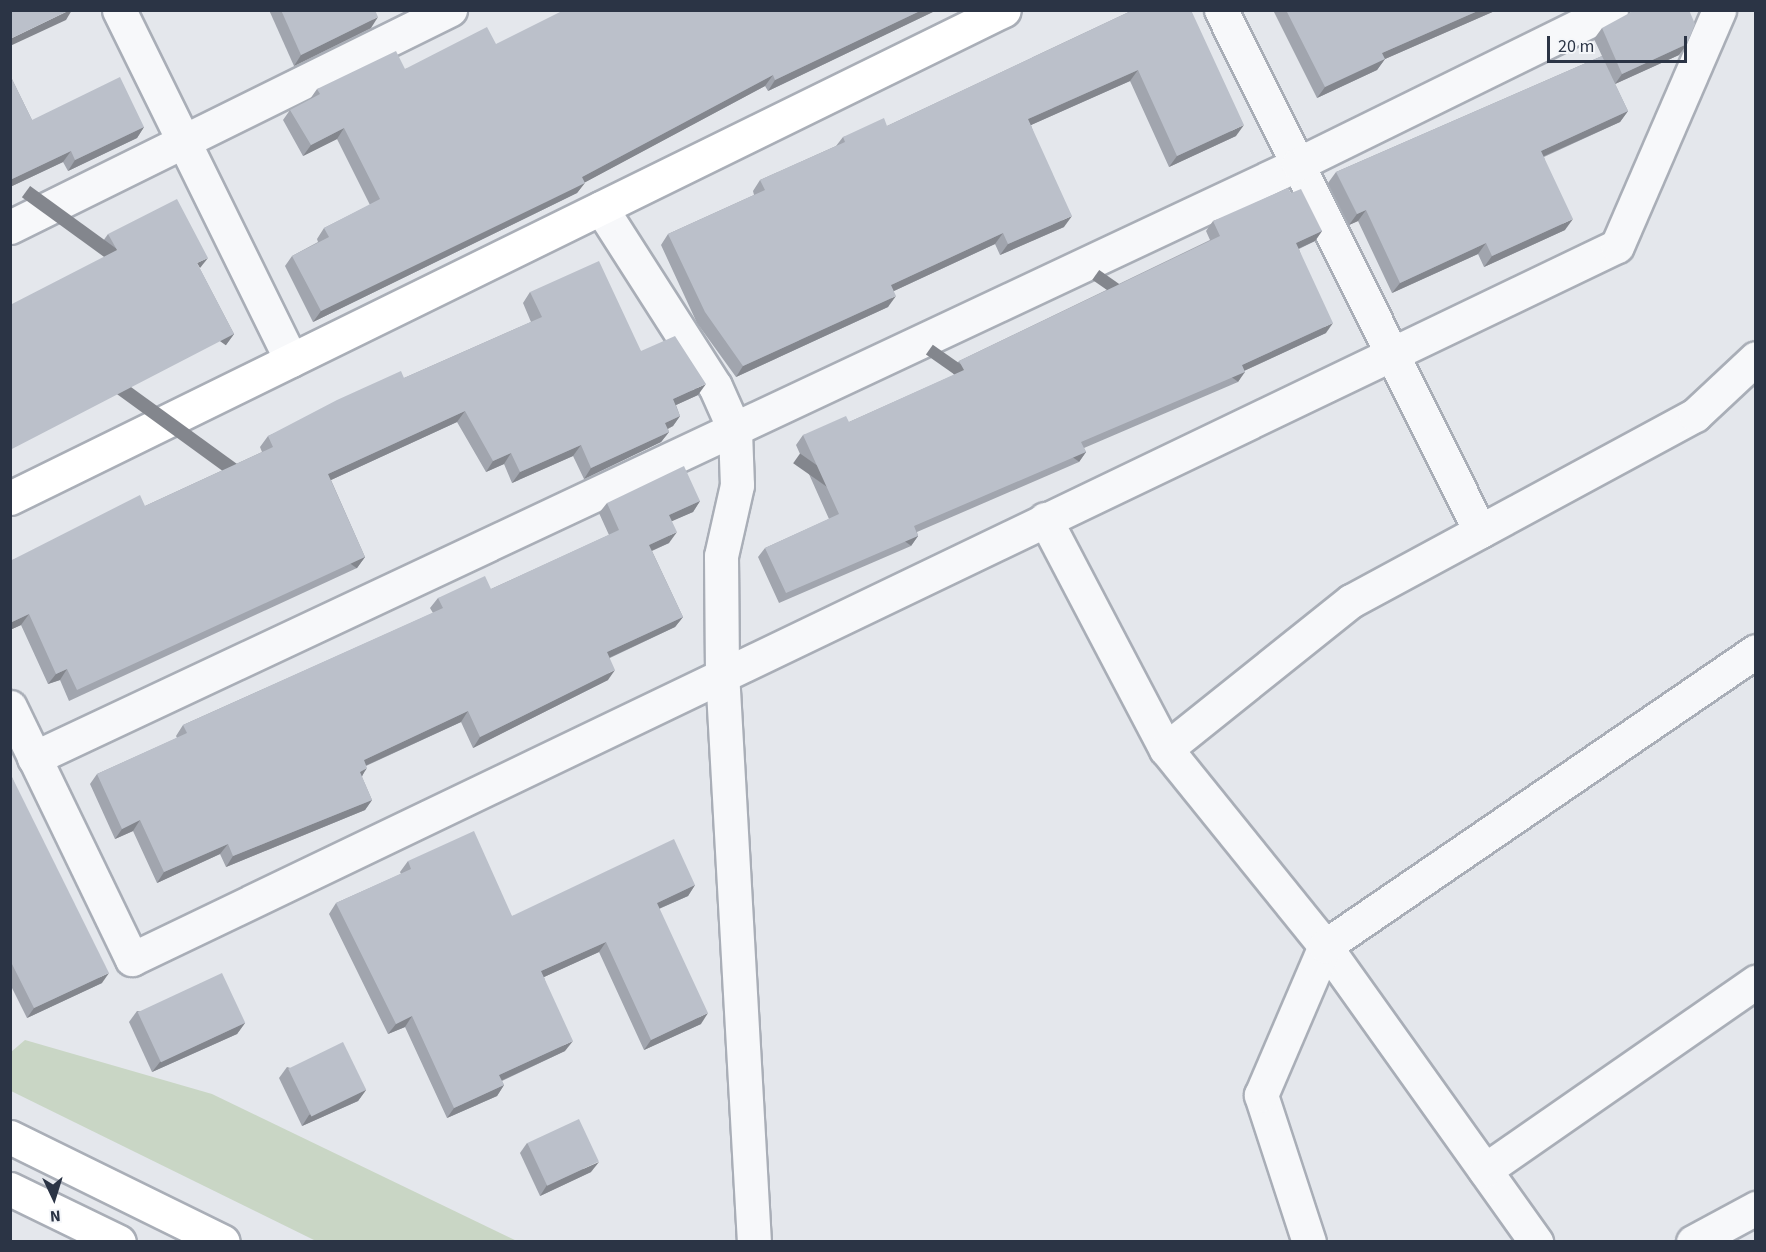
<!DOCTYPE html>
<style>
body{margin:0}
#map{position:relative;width:1766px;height:1252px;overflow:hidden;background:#e4e7ec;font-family:"Source Sans 3",sans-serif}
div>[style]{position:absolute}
.green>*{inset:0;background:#c9d6c5}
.roads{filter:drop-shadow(2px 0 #a9aeb7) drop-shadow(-2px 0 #a9aeb7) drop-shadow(0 2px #a9aeb7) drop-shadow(0 -2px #a9aeb7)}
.street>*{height:33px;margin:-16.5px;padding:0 16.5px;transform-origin:16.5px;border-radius:16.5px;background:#f7f8fa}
.secondary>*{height:33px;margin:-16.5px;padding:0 16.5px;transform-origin:16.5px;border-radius:16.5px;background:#fff}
.wall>*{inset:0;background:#a1a5ae}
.shaded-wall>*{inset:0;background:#83868d;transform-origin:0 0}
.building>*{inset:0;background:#bbc0ca;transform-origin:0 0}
span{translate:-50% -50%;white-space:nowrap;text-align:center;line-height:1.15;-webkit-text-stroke:4.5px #f4f6f9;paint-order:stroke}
.frame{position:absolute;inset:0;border:12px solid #2b3445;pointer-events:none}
.north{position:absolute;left:24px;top:1168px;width:60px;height:60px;-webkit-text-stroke:4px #f4f6f9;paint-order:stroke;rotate:176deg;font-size:16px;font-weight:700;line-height:24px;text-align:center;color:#2b3445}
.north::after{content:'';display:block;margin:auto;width:21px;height:27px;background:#2b3445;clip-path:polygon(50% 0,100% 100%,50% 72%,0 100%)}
.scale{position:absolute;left:1547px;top:36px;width:140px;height:27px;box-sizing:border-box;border:3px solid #2b3445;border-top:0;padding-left:8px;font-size:18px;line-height:21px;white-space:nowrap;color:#2b3445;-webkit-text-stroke:4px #f4f6f9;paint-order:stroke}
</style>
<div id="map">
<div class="green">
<i style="clip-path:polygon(25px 1040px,212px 1094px,517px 1241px,316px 1241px,11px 1091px,11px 1052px)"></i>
</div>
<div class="roads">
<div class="street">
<i style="left:119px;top:10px;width:390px;rotate:63.8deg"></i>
<i style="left:1221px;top:10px;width:582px;rotate:63.57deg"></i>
<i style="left:601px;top:208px;width:211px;rotate:57.4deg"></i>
<i style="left:715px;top:386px;width:49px;rotate:66deg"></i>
<i style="left:735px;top:431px;width:54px;rotate:87.9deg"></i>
<i style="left:737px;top:485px;width:73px;rotate:102.7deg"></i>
<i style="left:721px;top:556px;width:116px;rotate:89.5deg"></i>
<i style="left:722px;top:672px;width:571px;rotate:86.79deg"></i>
<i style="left:10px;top:227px;width:491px;rotate:-26.3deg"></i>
<i style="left:1045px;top:519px;width:260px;rotate:62.3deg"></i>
<i style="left:1166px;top:749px;width:253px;rotate:51.1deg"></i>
<i style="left:1325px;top:946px;width:364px;rotate:54.5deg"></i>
<i style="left:10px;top:707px;width:280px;rotate:64.2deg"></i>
<i style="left:132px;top:959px;width:1647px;rotate:-25.65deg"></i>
<i style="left:1617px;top:246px;width:257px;rotate:-66.6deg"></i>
<i style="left:1166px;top:749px;width:237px;rotate:-38.7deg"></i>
<i style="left:1351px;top:601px;width:391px;rotate:-28.4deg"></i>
<i style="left:1695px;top:415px;width:83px;rotate:-43.1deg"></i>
<i style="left:34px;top:758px;width:1397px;rotate:-25.17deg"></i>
<i style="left:1298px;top:164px;width:349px;rotate:-26.2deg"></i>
<i style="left:1485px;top:1170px;width:330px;rotate:-34.8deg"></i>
<i style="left:1309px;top:1242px;width:155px;rotate:-108.1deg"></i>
<i style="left:1261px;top:1095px;width:162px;rotate:-66.8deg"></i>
<i style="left:1325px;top:946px;width:522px;rotate:-34.39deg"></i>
<i style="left:1693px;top:1242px;width:72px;rotate:-28.4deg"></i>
</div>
<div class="secondary">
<i style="left:10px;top:498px;width:1107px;rotate:-26.15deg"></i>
<i style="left:10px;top:1137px;width:237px;rotate:26.2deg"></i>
<i style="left:10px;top:1189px;width:121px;rotate:25.9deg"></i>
</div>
</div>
<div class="wall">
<i style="clip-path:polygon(269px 10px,375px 10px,371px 28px,294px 66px)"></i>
<i style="clip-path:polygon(937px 10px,768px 91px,765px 86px,585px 182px,577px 193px,313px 322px,285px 266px,292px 256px,318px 242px,317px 239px,324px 228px,370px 205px,337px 139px,303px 156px,283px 120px,290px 110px,310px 99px,317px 89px,405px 69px,496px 44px)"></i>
<i style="clip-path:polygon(1133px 10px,1236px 136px,1169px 167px,1130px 81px,1031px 125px,1064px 227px,1000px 255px,995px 244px,894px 291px,888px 307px,736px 377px,697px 323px,661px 245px,668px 234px,754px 195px,753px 191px,760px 180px,836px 146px,843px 137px,887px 126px)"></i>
<i style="clip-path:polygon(1273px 10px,1497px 10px,1385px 59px,1377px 70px,1317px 98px)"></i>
<i style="clip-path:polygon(1602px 28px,1687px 44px,1679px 55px,1615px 84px,1628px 111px,1620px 122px,1544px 157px,1565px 230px,1484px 267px,1478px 254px,1392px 293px,1358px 221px,1349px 225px,1328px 183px,1336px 172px,1602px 56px,1594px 39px)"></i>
<i style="clip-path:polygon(10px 75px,32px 120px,144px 127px,137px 138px,68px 171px,63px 162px,10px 187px)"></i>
<i style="clip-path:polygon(1291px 193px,1322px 231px,1315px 241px,1299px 249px,1326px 333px,1244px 371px,1238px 382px,1084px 448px,1086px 452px,1079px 462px,917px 532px,918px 536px,911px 546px,779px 603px,758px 557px,765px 548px,829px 519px,796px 445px,803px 435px,849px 422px,954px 375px,952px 371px,959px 361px,1210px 240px,1206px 231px,1213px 221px)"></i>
<i style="clip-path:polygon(108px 234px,200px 269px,234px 334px,226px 345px,106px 256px,101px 244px)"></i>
<i style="clip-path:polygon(530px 292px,641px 351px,698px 395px,676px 405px,680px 416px,673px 426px,668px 429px,669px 432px,661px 442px,584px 479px,573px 456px,512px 483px,504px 464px,486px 472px,457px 422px,331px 480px,365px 557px,357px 568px,69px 701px,60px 680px,48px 684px,21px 625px,10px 630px,10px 561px,145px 506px,262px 452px,260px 447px,268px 436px,404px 378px,531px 322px,523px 303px)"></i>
<i style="clip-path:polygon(700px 501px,693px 512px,671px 521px,669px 543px,652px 551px,683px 617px,675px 627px,610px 658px,608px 680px,473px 748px,461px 722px,366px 766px,362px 777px,372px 800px,365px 810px,226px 867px,220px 854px,157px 883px,133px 831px,115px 839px,90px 784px,97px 774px,177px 738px,176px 736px,183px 725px,433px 613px,430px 608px,438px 598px,491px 589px,609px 535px,599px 513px,607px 503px)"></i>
<i style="clip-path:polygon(10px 773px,102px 983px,27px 1018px,10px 984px)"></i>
<i style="clip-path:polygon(408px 861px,512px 916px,695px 885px,688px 896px,659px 909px,701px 1024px,644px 1050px,599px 952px,544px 977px,565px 1051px,502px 1081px,504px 1085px,497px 1096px,447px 1118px,405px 1027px,388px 1034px,329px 914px,336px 903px,401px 874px,400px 872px)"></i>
<i style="clip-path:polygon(137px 1011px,245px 1023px,237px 1034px,152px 1072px,129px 1022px)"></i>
<i style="clip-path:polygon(287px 1067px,366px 1090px,358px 1101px,302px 1126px,279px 1078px)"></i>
<i style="clip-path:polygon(527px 1143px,591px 1172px,540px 1196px,520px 1153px)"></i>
</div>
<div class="shaded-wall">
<i style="clip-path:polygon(70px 10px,72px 10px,66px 20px,10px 46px,10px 39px)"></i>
<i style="clip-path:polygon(922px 10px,937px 10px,768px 91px,775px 80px)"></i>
<i style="clip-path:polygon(1480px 10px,1497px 10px,1385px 59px,1377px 70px,1317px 98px,1325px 87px,1382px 53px)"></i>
<i style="clip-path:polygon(378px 17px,371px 28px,294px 66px,301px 55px)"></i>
<i style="clip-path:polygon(1687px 44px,1679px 55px,1615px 84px,1622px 74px)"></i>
<i style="clip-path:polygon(1138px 70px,1130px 81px,1020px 130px,1028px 119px)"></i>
<i style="clip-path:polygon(773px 75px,765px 86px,582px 184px,585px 183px,577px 193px,313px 322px,321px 311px,582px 177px)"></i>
<i style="clip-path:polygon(1628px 111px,1620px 122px,1533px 161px,1541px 151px)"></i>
<i style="clip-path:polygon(1244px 125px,1236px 136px,1169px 167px,1177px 156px)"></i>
<i style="clip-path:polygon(144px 127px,137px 138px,68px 171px,75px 160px)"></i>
<i style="clip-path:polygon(344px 128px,337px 139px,303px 156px,311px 145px)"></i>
<i style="clip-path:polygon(71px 151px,63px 162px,10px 187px,10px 180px)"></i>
<i style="clip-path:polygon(1366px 210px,1358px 221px,1349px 225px,1357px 214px)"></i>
<i style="clip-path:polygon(1072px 216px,1064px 227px,1000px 255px,1008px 244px)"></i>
<i style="clip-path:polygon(1573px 219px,1565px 230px,1484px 267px,1492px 256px)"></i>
<i style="clip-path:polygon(1322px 231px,1315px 241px,1289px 253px,1296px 243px)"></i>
<i style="clip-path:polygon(1003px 233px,995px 244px,883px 296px,891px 285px)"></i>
<i style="clip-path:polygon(1486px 243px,1478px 254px,1392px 293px,1400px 283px)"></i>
<i style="clip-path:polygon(208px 258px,200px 268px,197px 263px)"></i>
<i style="clip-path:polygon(896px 296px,888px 307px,736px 377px,743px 366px)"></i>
<i style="clip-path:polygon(1333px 323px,1326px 333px,1235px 375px,1242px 365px)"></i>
<i style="left:234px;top:334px;width:14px;height:252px;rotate:126deg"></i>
<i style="left:1245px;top:372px;width:12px;height:178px;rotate:125deg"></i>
<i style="clip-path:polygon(706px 384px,698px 395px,665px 410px,673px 399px)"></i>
<i style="clip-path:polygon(465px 411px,457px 422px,320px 485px,328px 474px)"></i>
<i style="clip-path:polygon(680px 416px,673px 426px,657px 434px,665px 423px)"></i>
<i style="clip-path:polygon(669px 432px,661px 442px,584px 479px,591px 468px)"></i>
<i style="clip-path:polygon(581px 445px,573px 456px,512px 483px,520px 472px)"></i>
<i style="left:1086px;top:452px;width:12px;height:187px;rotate:125deg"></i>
<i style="clip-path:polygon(511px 453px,504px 464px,486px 472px,493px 461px)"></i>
<i style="clip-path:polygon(700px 501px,693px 512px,661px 526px,669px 515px)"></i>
<i style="clip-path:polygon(677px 532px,669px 543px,642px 555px,649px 545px)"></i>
<i style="left:918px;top:536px;width:12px;height:144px;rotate:125deg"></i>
<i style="left:365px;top:557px;width:14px;height:317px;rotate:126deg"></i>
<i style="clip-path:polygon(29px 614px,21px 625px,10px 630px,10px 624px,12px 622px)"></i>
<i style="clip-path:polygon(683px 617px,675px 627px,600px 662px,607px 652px)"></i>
<i style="clip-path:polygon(67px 669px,60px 680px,48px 684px,56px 674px)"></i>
<i style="clip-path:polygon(615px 670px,608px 680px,473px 748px,480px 737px)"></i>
<i style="clip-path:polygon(468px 711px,461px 722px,356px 770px,364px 760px)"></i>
<i style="clip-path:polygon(367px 768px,360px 779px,360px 772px)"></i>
<i style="clip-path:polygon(372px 800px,365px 810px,226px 867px,233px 856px)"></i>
<i style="clip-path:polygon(140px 820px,133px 831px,115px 839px,122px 829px)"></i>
<i style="clip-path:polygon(228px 844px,220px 854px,157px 883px,164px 872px)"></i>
<i style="clip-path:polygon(695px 885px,688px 896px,649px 913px,657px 903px)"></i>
<i style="clip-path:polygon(606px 942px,599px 952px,533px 982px,541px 971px)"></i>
<i style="clip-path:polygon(109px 973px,102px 983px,27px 1018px,34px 1008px)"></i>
<i style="clip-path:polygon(708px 1013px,701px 1024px,644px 1050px,651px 1040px)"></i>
<i style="clip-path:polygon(412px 1016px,405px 1027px,388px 1034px,396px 1024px)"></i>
<i style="clip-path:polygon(245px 1023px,237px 1034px,152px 1072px,160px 1062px)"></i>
<i style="clip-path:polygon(573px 1041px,565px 1051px,492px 1085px,499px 1075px)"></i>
<i style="clip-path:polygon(504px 1085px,497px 1096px,447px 1118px,454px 1108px)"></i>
<i style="clip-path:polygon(366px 1090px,358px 1101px,302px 1126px,309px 1115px)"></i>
<i style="clip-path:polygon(599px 1162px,591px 1172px,540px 1196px,547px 1185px)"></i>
</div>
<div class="building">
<i style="clip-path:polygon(10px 10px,70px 10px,10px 39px)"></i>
<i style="clip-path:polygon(281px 10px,375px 10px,378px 17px,301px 55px)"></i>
<i style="clip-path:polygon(564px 10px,922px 10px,775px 80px,773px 75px,582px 177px,585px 183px,321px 311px,292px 256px,329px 237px,324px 228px,380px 199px,344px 128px,311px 145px,290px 110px,320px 94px,317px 89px,396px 51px,405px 69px,487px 27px,496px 44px)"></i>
<i style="clip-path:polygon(1133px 10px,1191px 10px,1244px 125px,1177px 156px,1138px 70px,1028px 119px,1072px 216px,1008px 244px,1003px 233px,891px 285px,896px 296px,743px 366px,705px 312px,668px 234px,765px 190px,760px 180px,845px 142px,843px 137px,884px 118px,887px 126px)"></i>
<i style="clip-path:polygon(1286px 10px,1480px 10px,1382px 53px,1385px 59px,1325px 87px)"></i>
<i style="clip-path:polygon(1635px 10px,1689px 10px,1695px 24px,1687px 44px,1622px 74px,1602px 28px)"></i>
<i style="clip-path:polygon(1602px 56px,1628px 111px,1541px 151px,1573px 219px,1492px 256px,1486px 243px,1400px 283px,1366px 210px,1357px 214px,1336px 172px)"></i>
<i style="clip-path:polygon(10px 75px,32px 120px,120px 77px,144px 127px,75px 160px,71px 151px,10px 180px)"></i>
<i style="clip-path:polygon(1288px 188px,1291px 193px,1301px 189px,1322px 231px,1296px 243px,1333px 323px,1242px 365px,1245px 372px,1081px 442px,1086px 452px,914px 526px,918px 536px,786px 593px,765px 548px,839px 514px,803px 435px,846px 416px,849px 422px,964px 370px,959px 361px,1220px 236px,1213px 221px)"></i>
<i style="clip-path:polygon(177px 199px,208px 258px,197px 263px,234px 334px,10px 450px,10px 305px,117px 250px,108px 234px)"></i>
<i style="clip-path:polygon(599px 261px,641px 351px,675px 336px,706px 384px,673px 399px,680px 416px,665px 423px,669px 432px,591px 468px,581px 445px,520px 472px,511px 453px,493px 461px,465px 411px,328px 474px,365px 557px,77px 690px,67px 669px,56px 674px,29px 614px,12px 622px,10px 618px,10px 561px,140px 495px,145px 506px,273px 447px,268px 436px,337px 400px,401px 371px,404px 378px,542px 317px,530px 292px)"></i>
<i style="clip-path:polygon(684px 466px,700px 501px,669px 515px,677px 532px,649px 545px,683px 617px,607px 652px,615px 670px,480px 737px,468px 711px,364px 760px,367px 768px,360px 772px,372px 800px,233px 856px,228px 844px,164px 872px,140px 820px,122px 829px,97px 774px,187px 733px,183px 725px,443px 608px,438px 598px,485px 576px,491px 589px,619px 530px,607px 503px)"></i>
<i style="clip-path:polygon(10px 773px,109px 973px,34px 1008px,10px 960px)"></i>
<i style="clip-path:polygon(474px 831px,512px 916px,674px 839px,695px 885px,657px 903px,708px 1013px,651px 1040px,606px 942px,541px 971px,573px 1041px,499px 1075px,504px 1085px,454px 1108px,412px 1016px,396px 1024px,336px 903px,411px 869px,408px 861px)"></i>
<i style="left:222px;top:973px;width:55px;height:93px;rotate:65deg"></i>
<i style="left:343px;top:1042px;width:53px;height:61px;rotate:64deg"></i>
<i style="left:579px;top:1119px;width:47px;height:57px;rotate:65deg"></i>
</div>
<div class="frame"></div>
<div class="north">N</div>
<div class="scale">20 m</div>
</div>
